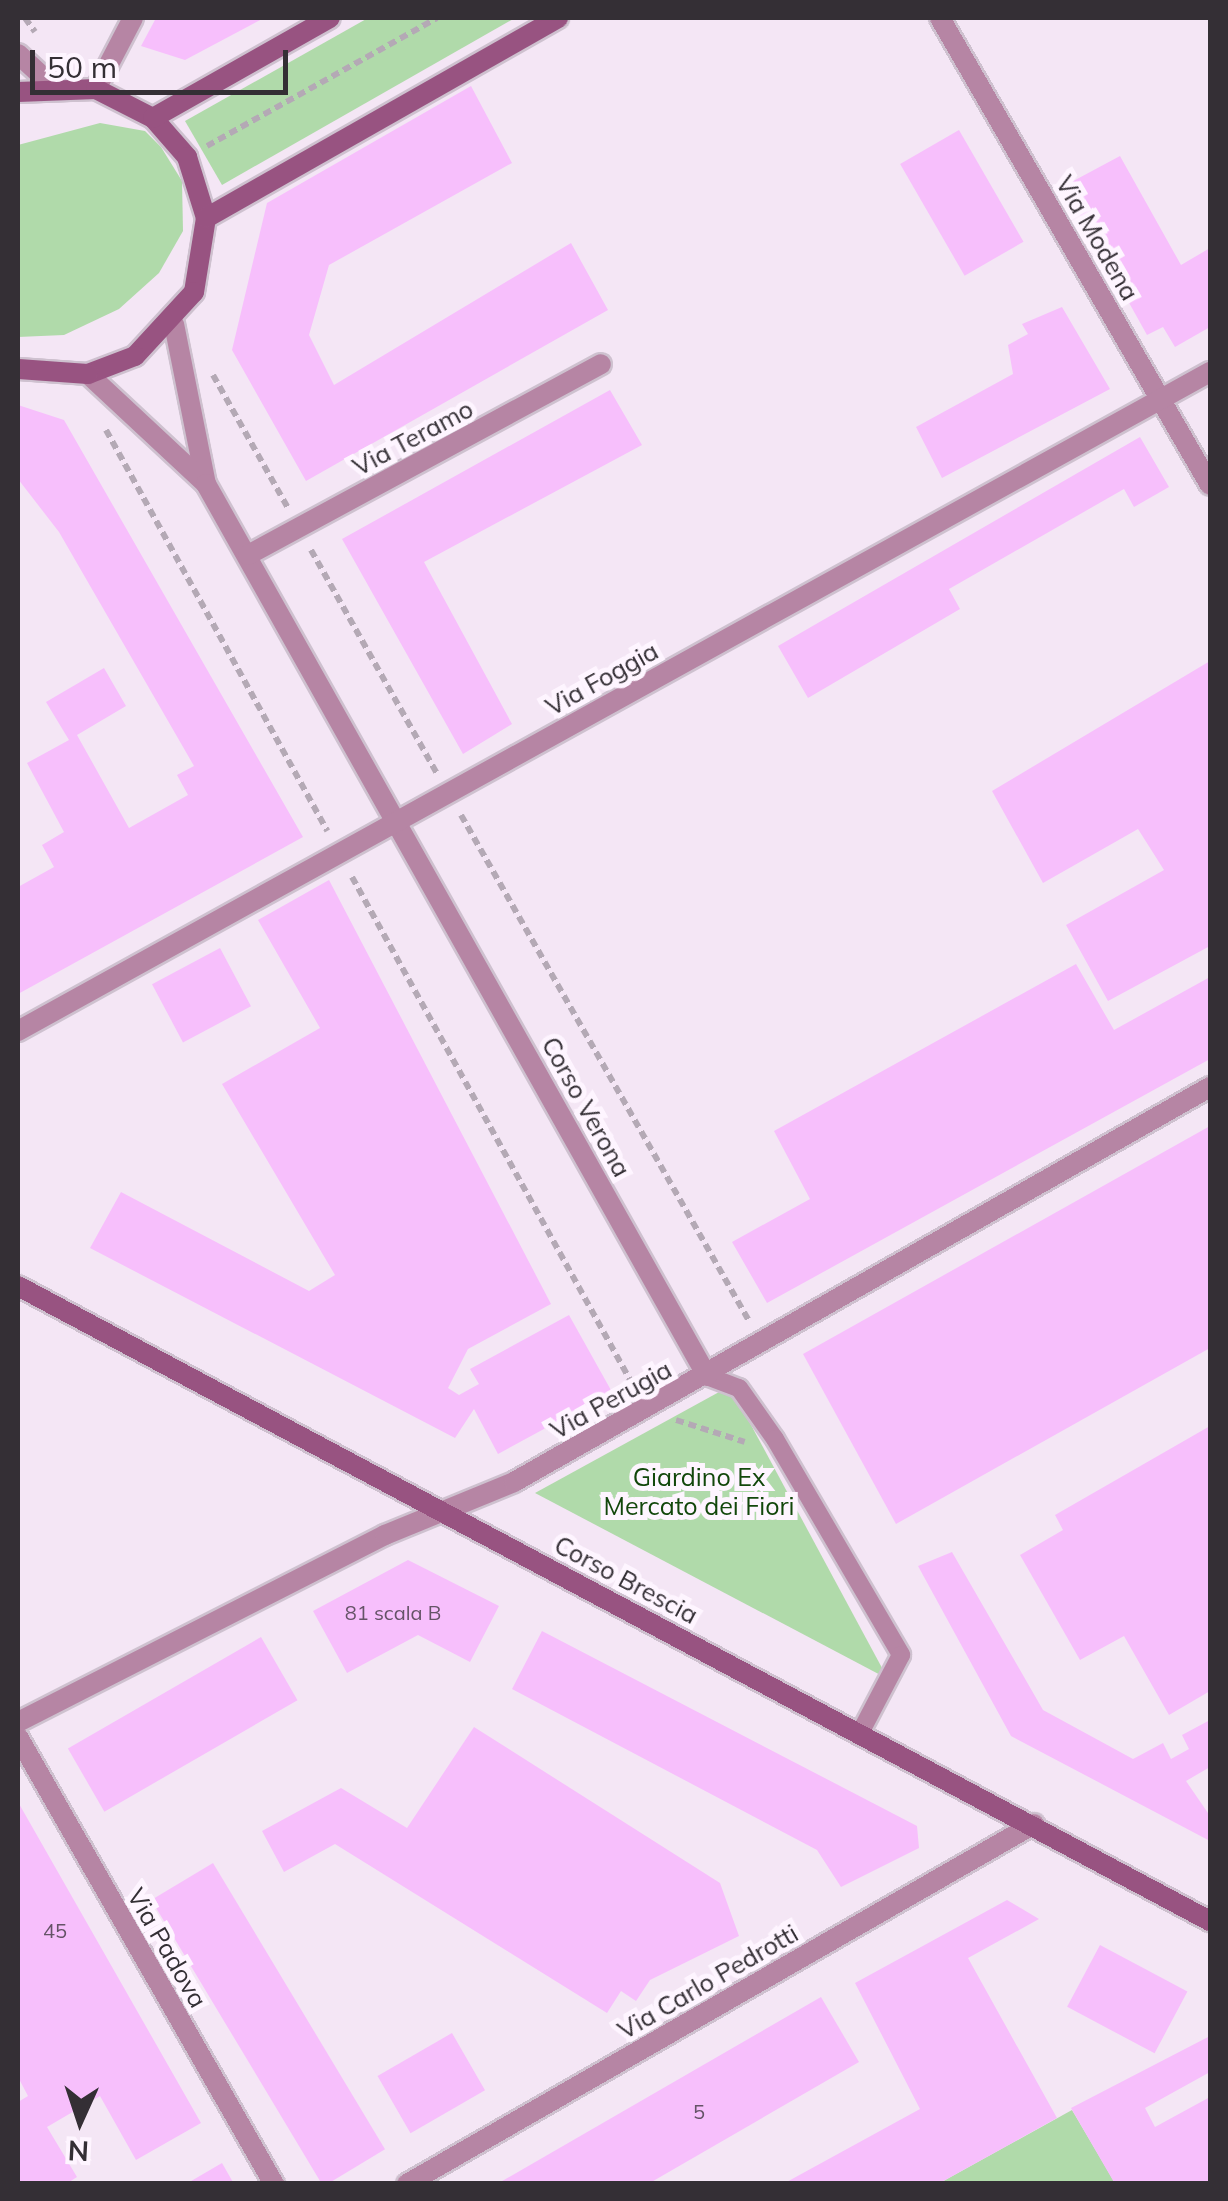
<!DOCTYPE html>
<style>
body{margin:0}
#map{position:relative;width:1228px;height:2201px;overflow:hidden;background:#f4e6f5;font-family:Mulish,sans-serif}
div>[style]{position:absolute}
.green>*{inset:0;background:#b0daaa}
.building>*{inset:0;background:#f7bffc;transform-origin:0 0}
.path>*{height:6px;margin-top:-3px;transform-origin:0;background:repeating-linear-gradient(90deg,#b4a9b5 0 8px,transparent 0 13px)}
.roads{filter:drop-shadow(2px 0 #cec1cf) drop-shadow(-2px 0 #cec1cf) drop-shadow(0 2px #cec1cf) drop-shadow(0 -2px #cec1cf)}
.lane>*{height:18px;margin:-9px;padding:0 9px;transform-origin:9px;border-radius:9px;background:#b685a4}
.street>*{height:20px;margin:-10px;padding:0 10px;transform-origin:10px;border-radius:10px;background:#b685a4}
.secondary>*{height:20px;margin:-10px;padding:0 10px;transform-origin:10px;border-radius:10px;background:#985381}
span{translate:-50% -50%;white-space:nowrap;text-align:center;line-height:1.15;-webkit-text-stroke:10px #fef5ff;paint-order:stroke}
.number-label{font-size:20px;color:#655367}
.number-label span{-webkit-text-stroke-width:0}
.street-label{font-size:25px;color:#342f35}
.park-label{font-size:25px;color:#12470b}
.frame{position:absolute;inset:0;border:20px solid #342f35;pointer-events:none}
.north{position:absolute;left:30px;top:2071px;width:100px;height:100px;-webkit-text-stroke:8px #fef5ff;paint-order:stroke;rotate:183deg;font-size:28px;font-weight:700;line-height:40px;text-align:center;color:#342f35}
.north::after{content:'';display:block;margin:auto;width:35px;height:45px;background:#342f35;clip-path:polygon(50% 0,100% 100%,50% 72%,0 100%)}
.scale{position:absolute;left:30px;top:50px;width:258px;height:45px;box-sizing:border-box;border:5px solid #342f35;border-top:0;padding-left:12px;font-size:30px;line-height:35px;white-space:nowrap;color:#342f35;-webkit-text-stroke:8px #fef5ff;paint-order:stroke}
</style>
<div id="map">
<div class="green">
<i style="clip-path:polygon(368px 18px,515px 18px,222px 185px,185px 121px)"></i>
<i style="clip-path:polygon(100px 123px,145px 131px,161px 147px,182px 181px,183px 231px,159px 273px,119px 309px,64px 335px,18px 337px,18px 145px)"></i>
<i style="clip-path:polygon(730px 1386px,888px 1679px,535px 1493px)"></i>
<i style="clip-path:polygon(1072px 2110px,1115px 2183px,938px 2184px)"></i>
</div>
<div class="building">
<i style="clip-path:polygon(156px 18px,264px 18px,185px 60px,141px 46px)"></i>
<i style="clip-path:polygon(471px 86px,512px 163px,329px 265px,309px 335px,334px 385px,571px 243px,608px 310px,306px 481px,232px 350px,267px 203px)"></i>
<i style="left:959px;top:130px;width:129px;height:68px;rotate:60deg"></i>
<i style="clip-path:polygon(1120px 156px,1181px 265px,1210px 248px,1210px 327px,1175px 347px,1163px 327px,1147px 335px,1064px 186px)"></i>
<i style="clip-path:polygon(1062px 307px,1110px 389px,942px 478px,916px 427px,1013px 374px,1008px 345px,1028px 334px,1022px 324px)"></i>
<i style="clip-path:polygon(610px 390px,642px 445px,424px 562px,512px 724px,463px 754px,342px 539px)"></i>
<i style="clip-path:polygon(18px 405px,64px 420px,303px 837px,18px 994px,18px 887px,54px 867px,42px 845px,64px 832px,27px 763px,69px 740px,46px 702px,104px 668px,126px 706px,77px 735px,129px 828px,188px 795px,177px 775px,194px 766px,59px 532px,18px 479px)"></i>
<i style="clip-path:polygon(1140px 437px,1169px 487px,1134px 507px,1124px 489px,949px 589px,960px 609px,808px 698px,778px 646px)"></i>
<i style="clip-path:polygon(1210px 661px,1210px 946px,1108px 1001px,1066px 925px,1164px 870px,1138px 829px,1043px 883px,992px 791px)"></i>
<i style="clip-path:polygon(329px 880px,551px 1304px,468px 1349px,448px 1388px,459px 1395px,479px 1384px,470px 1369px,569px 1315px,612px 1392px,498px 1454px,474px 1409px,455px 1438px,90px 1248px,121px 1192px,309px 1291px,335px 1275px,222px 1084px,320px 1028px,258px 920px)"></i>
<i style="left:220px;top:948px;width:66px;height:77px;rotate:62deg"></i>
<i style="clip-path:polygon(1076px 964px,1114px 1030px,1210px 977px,1210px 1059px,767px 1303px,732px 1242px,810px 1199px,774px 1131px)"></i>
<i style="clip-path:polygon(1210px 1126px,1210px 1348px,896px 1524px,803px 1354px)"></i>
<i style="clip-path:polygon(1210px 1426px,1210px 1691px,1169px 1715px,1124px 1636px,1080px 1660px,1020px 1555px,1063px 1530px,1055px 1515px)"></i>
<i style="clip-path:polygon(952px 1552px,1043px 1710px,1133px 1759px,1163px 1743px,1171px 1759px,1189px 1749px,1182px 1735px,1210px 1720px,1210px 1767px,1186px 1781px,1210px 1816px,1210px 1841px,1011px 1736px,918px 1566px)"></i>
<i style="clip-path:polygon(408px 1560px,499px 1606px,470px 1662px,418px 1635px,347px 1673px,313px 1611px)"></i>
<i style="clip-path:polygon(542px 1631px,917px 1826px,919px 1848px,841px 1887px,817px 1850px,512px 1689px)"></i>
<i style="left:261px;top:1637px;width:73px;height:223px;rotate:60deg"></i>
<i style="clip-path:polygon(474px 1727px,720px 1883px,739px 1936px,650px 1980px,636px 2001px,621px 1991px,607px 2013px,335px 1844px,284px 1872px,262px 1831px,341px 1788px,407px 1828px)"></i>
<i style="clip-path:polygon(18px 1802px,201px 2123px,136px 2160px,100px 2096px,47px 2127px,77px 2177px,66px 2184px,18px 2184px,18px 2102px,28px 2096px,18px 2077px)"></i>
<i style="left:213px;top:1863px;width:334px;height:72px;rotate:59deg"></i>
<i style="clip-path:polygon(1007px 1900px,1039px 1919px,968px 1958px,1057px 2118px,938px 2184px,783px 2184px,920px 2109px,855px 1983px)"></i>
<i style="left:1100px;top:1945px;width:99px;height:70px;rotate:28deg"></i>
<i style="clip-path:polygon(821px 1997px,859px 2062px,648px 2184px,497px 2184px)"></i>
<i style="left:452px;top:2033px;width:66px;height:86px;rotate:60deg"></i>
<i style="clip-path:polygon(1210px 2036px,1210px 2072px,1145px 2108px,1155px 2127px,1210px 2097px,1210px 2184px,1115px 2184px,1071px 2108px)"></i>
<i style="clip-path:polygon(222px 2163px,234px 2184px,186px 2184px)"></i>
</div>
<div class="path">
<i style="left:25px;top:18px;width:17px;rotate:54deg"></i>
<i style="left:207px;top:146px;width:263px;rotate:-29.1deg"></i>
<i style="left:213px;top:375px;width:153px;rotate:60.6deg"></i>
<i style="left:106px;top:430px;width:458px;rotate:61.1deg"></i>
<i style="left:311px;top:550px;width:257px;rotate:60.6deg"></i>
<i style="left:461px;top:815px;width:582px;rotate:60.35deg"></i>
<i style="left:352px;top:877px;width:583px;rotate:61.06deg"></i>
<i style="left:676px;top:1420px;width:72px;rotate:17.7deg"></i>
</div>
<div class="roads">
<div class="lane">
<i style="left:707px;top:1376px;width:34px;rotate:21deg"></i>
<i style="left:739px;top:1388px;width:62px;rotate:54.8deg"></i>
<i style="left:775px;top:1439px;width:250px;rotate:59.7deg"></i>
<i style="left:901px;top:1655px;width:88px;rotate:117.7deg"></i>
</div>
<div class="street">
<i style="left:940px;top:18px;width:539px;rotate:59.97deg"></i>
<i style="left:18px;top:54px;width:46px;rotate:42.4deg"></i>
<i style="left:96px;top:89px;width:80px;rotate:-62.5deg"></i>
<i style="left:174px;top:324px;width:163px;rotate:78.7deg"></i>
<i style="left:88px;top:374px;width:161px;rotate:43deg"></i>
<i style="left:206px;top:484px;width:1023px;rotate:60.68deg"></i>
<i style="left:248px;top:555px;width:401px;rotate:-28.4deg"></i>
<i style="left:18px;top:1031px;width:1362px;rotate:-28.94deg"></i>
<i style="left:18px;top:1722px;width:412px;rotate:-27deg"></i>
<i style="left:385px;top:1535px;width:139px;rotate:-22.3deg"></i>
<i style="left:514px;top:1482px;width:800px;rotate:-29.58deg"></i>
<i style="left:18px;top:1737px;width:515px;rotate:60.2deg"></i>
<i style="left:407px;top:2184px;width:723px;rotate:-29.86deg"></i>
</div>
<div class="secondary">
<i style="left:18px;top:92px;width:78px;rotate:-2.2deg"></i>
<i style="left:96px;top:89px;width:64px;rotate:27deg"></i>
<i style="left:153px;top:118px;width:52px;rotate:48.9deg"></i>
<i style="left:187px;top:157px;width:64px;rotate:72.7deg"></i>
<i style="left:206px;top:218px;width:75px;rotate:99.2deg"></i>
<i style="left:194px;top:292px;width:87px;rotate:132.7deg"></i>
<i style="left:135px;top:356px;width:50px;rotate:159deg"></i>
<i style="left:88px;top:374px;width:70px;rotate:-175.9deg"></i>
<i style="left:153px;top:118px;width:203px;rotate:-29.5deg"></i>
<i style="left:206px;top:218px;width:405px;rotate:-29.6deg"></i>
<i style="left:18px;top:1286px;width:1351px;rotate:28.05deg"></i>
</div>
</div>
<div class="number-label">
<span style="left:393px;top:1612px">81 scala B</span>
<span style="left:55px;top:1930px">45</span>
<span style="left:699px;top:2111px">5</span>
</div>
<div class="street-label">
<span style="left:1097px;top:238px;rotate:60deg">Via Modena</span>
<span style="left:413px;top:438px;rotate:-28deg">Via Teramo</span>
<span style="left:602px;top:679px;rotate:-29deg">Via Foggia</span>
<span style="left:586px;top:1107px;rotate:61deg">Corso Verona</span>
<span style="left:611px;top:1400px;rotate:-29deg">Via Perugia</span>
<span style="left:626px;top:1580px;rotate:28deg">Corso Brescia</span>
<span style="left:167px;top:1948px;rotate:60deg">Via Padova</span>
<span style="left:708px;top:1982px;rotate:-30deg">Via Carlo Pedrotti</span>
</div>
<div class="park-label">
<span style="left:699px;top:1492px">Giardino Ex<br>Mercato dei Fiori</span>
</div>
<div class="frame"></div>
<div class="north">N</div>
<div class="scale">50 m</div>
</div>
